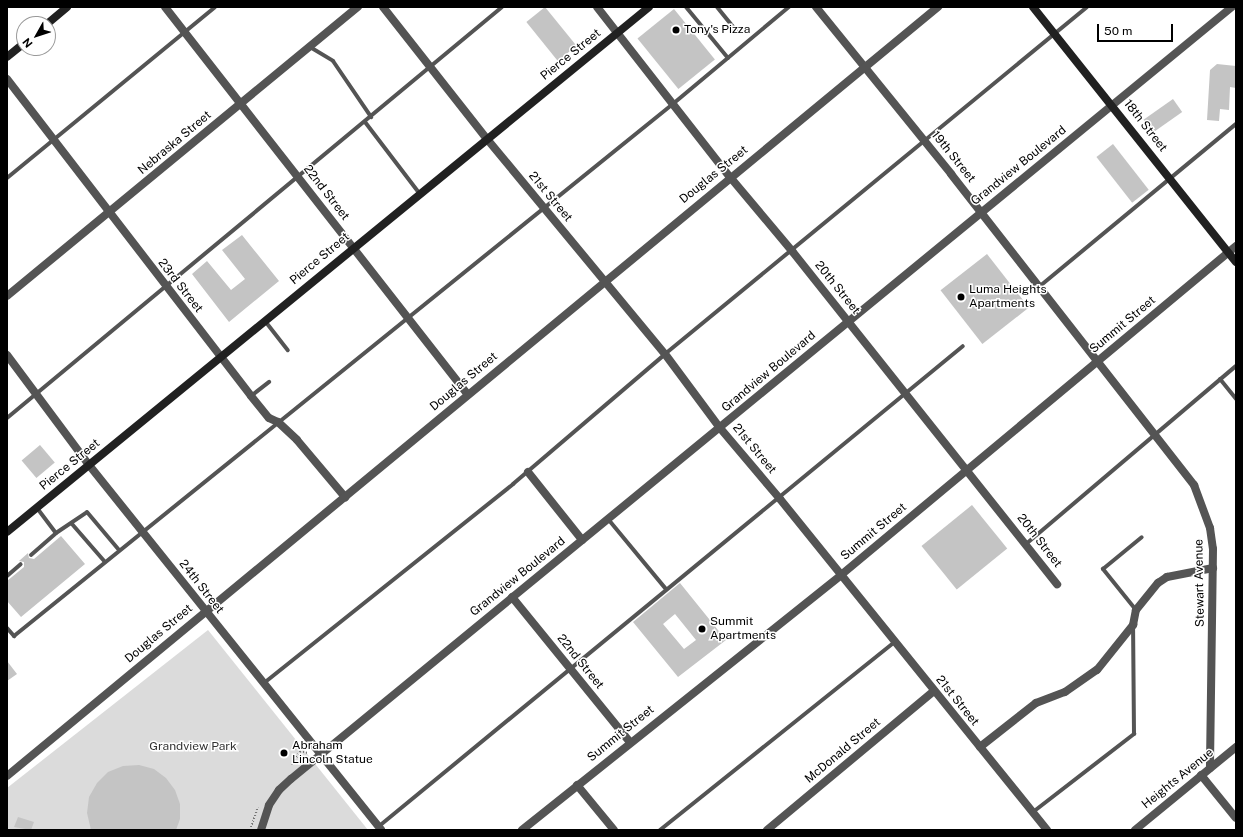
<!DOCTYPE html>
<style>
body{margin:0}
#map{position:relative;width:1243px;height:837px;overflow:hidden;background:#fff;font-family:"Public Sans",sans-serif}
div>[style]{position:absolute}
.green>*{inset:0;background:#dbdbdb}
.building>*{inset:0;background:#c4c4c4;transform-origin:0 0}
.path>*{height:2px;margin-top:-1px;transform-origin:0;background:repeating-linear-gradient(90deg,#767676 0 1px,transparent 0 3px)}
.service>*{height:4px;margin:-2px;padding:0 2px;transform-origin:2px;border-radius:2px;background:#545454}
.minor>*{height:8px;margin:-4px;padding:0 4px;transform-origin:4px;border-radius:4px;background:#545454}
.tertiary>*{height:8px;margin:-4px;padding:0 4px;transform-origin:4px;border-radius:4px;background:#545454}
.secondary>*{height:8px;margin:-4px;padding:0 4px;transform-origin:4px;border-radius:4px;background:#212121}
.dots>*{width:11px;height:11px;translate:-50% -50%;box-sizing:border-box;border:2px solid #fff;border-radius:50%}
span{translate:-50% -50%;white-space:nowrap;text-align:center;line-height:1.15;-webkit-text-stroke:3px #fff;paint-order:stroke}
.poi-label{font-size:12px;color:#000}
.left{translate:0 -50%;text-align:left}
.street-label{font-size:12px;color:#000}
.park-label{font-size:12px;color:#323232}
.frame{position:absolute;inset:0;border:8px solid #000;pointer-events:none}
.north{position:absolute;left:16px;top:16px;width:40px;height:40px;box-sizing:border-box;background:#fff;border:1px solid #999;border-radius:50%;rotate:231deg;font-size:11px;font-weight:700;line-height:16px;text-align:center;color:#000}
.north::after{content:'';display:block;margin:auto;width:14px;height:18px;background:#000;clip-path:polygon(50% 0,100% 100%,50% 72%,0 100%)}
.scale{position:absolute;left:1097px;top:24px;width:76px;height:18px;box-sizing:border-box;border:2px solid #000;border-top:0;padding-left:5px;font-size:12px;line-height:14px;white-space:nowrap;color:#000;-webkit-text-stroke:3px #fff;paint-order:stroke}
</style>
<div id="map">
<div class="green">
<i style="clip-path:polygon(208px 630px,368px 830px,7px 830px,7px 788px)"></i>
</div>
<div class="building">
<i style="left:545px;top:7px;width:50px;height:24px;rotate:51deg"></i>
<i style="left:674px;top:9px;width:65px;height:47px;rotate:51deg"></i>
<i style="clip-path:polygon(1217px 64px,1236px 66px,1236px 88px,1230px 87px,1229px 110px,1220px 109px,1219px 121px,1207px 120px,1210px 70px)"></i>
<i style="left:1173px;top:99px;width:16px;height:36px;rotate:55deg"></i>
<i style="left:1113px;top:144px;width:58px;height:21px;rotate:52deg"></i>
<i style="clip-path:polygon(242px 235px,279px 281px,229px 322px,192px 274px,207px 261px,231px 290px,245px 279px,222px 250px)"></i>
<i style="left:987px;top:254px;width:68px;height:59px;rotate:52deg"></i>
<i style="left:40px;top:445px;width:23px;height:24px;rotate:50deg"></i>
<i style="left:972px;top:505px;width:56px;height:65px;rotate:51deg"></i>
<i style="clip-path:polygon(61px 536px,85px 564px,21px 617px,7px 601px,7px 581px,24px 567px,24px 562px,19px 561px,28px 553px,29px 558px,34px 559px)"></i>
<i style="clip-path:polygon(evenodd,680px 583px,726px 640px,678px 677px,633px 622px,680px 583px,675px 614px,696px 640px,684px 649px,663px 624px,675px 614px)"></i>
<i style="clip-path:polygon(7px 661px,17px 674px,7px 681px)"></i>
<i style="clip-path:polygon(139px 765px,154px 769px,166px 778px,175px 790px,180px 804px,180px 819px,176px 830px,91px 830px,87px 813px,89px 797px,97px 783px,108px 772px,123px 766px)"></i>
<i style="clip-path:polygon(18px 817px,34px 822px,31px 830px,14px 827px)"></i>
</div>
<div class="path">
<i style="left:292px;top:765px;width:16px;rotate:-60deg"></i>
<i style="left:300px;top:751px;width:8px;rotate:14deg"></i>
<i style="left:250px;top:830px;width:24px;rotate:-71deg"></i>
</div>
<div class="service">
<i style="left:686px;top:7px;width:66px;rotate:50.5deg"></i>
<i style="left:717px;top:7px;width:32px;rotate:51deg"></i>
<i style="left:310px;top:47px;width:27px;rotate:31deg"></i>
<i style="left:333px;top:61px;width:68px;rotate:55.8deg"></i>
<i style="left:365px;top:122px;width:89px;rotate:52.7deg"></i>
<i style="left:7px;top:178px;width:269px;rotate:-39.4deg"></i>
<i style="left:1040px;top:286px;width:254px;rotate:-39.6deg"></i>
<i style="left:265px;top:321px;width:37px;rotate:52deg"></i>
<i style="left:1220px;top:379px;width:26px;rotate:51deg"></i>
<i style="left:251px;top:396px;width:23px;rotate:-38deg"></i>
<i style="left:7px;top:418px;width:643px;rotate:-39.7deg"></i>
<i style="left:37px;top:508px;width:31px;rotate:53deg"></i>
<i style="left:56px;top:533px;width:37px;rotate:-34deg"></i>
<i style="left:87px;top:512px;width:50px;rotate:49.9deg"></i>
<i style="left:608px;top:519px;width:91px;rotate:50.4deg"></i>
<i style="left:72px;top:524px;width:50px;rotate:49deg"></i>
<i style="left:1026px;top:544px;width:275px;rotate:-40.3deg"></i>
<i style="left:31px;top:555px;width:33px;rotate:-41deg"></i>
<i style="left:7px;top:576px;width:18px;rotate:-41deg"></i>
<i style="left:1136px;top:610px;width:53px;rotate:-128.8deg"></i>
<i style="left:1103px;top:569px;width:50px;rotate:-39.4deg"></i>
<i style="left:7px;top:628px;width:11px;rotate:49deg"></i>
<i style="left:14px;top:636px;width:848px;rotate:-38.92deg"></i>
<i style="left:674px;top:103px;width:150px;rotate:-39.9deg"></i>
<i style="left:264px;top:683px;width:319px;rotate:-38.6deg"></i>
<i style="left:513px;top:484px;width:200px;rotate:-40.5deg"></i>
<i style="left:665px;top:354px;width:546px;rotate:-39.43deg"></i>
<i style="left:1033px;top:812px;width:128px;rotate:-37.7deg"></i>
<i style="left:1134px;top:734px;width:106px;rotate:-90.5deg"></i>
<i style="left:378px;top:827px;width:757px;rotate:-39.43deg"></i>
<i style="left:660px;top:830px;width:301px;rotate:-38.7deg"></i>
</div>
<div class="minor">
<i style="left:165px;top:7px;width:492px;rotate:52deg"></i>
<i style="left:383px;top:7px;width:168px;rotate:51.8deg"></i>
<i style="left:487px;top:139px;width:279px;rotate:50.4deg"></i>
<i style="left:665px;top:354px;width:92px;rotate:53.4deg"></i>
<i style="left:720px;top:428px;width:93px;rotate:49.8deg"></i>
<i style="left:780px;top:499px;width:425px;rotate:51.1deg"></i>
<i style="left:597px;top:7px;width:216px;rotate:52deg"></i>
<i style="left:730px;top:177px;width:97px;rotate:50deg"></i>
<i style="left:792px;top:251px;width:426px;rotate:51.5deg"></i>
<i style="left:816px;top:7px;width:215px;rotate:51deg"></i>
<i style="left:951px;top:174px;width:395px;rotate:52deg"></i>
<i style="left:1194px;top:485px;width:46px;rotate:69.6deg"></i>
<i style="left:1210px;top:528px;width:21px;rotate:82deg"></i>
<i style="left:1213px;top:549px;width:219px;rotate:90.8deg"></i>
<i style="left:7px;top:79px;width:400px;rotate:52.4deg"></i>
<i style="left:251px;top:396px;width:28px;rotate:51deg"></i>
<i style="left:269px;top:418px;width:10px;rotate:24deg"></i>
<i style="left:278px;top:422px;width:26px;rotate:43deg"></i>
<i style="left:297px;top:440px;width:75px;rotate:49.9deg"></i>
<i style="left:7px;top:296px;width:455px;rotate:-39.5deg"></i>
<i style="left:7px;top:355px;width:137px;rotate:53.3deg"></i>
<i style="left:528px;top:472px;width:87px;rotate:51.5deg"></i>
<i style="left:512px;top:597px;width:187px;rotate:50.9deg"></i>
<i style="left:980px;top:747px;width:71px;rotate:-38.2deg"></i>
<i style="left:1036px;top:703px;width:31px;rotate:-21deg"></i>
<i style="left:1065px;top:692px;width:39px;rotate:-35deg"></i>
<i style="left:1097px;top:670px;width:58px;rotate:-51.3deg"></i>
<i style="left:1133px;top:625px;width:15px;rotate:-79deg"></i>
<i style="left:1136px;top:610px;width:35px;rotate:-51deg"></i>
<i style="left:1158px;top:583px;width:11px;rotate:-34deg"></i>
<i style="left:1167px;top:577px;width:47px;rotate:-11.1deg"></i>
<i style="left:1201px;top:775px;width:55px;rotate:50.9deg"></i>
<i style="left:7px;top:776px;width:1208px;rotate:-39.56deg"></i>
<i style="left:577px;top:785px;width:58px;rotate:50.6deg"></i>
<i style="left:261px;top:830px;width:26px;rotate:-72deg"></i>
<i style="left:269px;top:805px;width:18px;rotate:-56deg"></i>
<i style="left:279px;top:790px;width:16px;rotate:-43deg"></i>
<i style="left:291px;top:779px;width:1217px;rotate:-39.37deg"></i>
<i style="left:522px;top:830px;width:408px;rotate:-38.6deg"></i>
<i style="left:841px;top:575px;width:514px;rotate:-39.79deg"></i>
<i style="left:767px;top:830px;width:217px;rotate:-39.8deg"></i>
<i style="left:1135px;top:830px;width:131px;rotate:-39.4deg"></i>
</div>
<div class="tertiary">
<i style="left:89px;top:465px;width:467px;rotate:51.3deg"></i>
</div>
<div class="secondary">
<i style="left:1033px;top:7px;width:326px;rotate:51.5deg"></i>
<i style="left:47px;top:24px;width:26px;rotate:-40deg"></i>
<i style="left:7px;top:57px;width:22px;rotate:-39deg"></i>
<i style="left:7px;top:532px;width:829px;rotate:-39.27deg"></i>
</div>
<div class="dots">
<i style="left:676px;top:30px;background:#000"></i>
<i style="left:961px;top:297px;background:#000"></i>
<i style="left:702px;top:629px;background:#000"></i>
<i style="left:284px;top:753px;background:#000"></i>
</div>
<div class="poi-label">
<span class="left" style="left:684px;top:30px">Tony's Pizza</span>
<span class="left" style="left:969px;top:297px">Luma Heights<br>Apartments</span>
<span class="left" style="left:710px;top:629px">Summit<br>Apartments</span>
<span class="left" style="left:292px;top:753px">Abraham<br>Lincoln Statue</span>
</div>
<div class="street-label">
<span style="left:571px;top:55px;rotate:-39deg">Pierce Street</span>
<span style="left:1145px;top:126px;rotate:52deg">18th Street</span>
<span style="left:175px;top:143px;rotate:-40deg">Nebraska Street</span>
<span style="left:953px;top:157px;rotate:51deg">19th Street</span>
<span style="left:1019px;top:166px;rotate:-39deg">Grandview Boulevard</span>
<span style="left:714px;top:175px;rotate:-39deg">Douglas Street</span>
<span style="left:326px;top:193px;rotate:52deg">22nd Street</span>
<span style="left:550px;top:197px;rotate:50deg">21st Street</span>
<span style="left:320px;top:259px;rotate:-40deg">Pierce Street</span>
<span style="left:180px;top:286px;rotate:52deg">23rd Street</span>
<span style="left:837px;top:288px;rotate:51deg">20th Street</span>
<span style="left:1123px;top:325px;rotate:-40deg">Summit Street</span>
<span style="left:769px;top:372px;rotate:-40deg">Grandview Boulevard</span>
<span style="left:464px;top:382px;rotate:-40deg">Douglas Street</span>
<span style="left:754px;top:449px;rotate:50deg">21st Street</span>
<span style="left:70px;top:465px;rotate:-39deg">Pierce Street</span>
<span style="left:874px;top:532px;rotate:-40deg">Summit Street</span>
<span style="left:1039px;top:541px;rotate:52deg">20th Street</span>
<span style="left:518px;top:577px;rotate:-39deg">Grandview Boulevard</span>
<span style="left:1200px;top:583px;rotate:-91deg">Stewart Avenue</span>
<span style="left:201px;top:587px;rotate:52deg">24th Street</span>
<span style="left:159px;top:634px;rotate:-40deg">Douglas Street</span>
<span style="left:580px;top:662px;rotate:51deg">22nd Street</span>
<span style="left:957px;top:701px;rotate:51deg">21st Street</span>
<span style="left:621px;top:734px;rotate:-39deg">Summit Street</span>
<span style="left:843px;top:751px;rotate:-40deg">McDonald Street</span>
<span style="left:1178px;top:779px;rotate:-39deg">Heights Avenue</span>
</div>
<div class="park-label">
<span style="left:193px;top:747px">Grandview Park</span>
</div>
<div class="frame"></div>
<div class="north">N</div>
<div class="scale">50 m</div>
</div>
